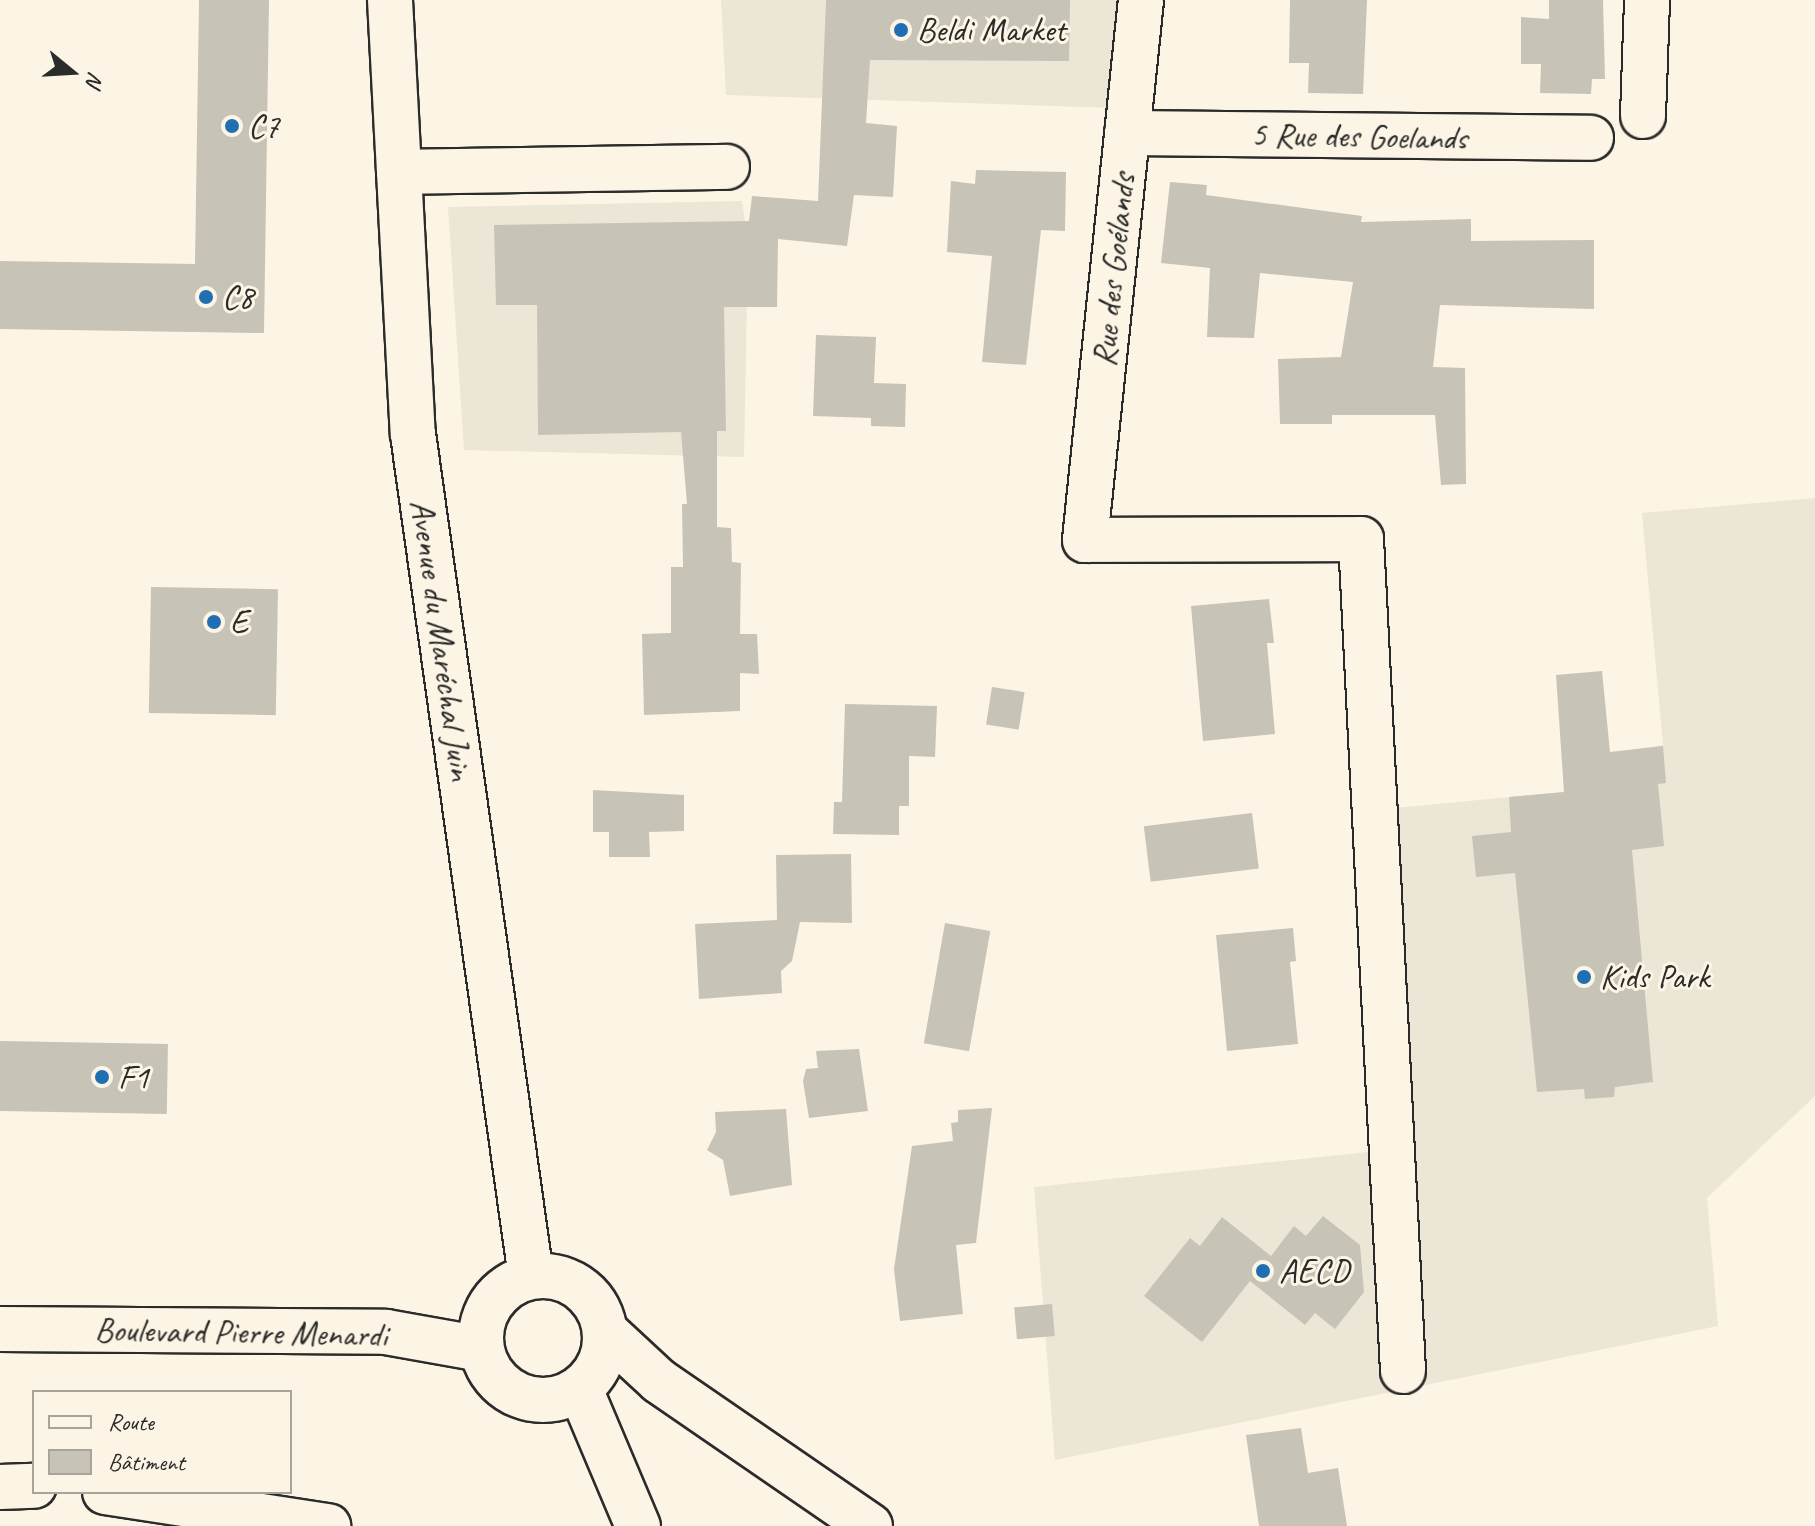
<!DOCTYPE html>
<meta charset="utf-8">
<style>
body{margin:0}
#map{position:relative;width:1815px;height:1526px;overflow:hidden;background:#fcf5e5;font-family:Caveat,sans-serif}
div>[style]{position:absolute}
.built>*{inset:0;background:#ece6d7}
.building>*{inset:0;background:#c8c3b7;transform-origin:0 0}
.roads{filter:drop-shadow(2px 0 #2b2b2b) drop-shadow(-2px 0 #2b2b2b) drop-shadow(0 2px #2b2b2b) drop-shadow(0 -2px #2b2b2b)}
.street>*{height:44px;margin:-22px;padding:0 22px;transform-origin:22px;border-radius:22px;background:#fcf5e5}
.secondary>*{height:44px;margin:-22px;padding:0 22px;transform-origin:22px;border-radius:22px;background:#fcf5e5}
.secondary>.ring{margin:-22px;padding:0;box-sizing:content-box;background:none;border:44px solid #fcf5e5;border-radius:50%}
.primary>*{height:44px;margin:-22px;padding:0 22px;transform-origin:22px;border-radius:22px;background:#fcf5e5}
.dots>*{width:22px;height:22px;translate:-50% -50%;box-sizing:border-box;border:4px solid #fcf5e5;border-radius:50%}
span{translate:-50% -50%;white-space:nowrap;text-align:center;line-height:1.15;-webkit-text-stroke:6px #fcf5e5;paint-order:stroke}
.poi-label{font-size:34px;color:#2b2b2b}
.left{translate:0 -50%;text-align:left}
.street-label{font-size:34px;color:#2b2b2b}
.legend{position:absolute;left:32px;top:1390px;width:260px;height:104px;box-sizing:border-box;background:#fcf5e5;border:2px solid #a8a49b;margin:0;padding:10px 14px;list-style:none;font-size:24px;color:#2b2b2b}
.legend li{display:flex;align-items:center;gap:16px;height:40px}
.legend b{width:40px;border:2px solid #a8a49b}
.north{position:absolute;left:32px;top:32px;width:80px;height:80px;-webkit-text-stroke:6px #fcf5e5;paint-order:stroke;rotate:108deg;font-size:22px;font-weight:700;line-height:32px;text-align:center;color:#2b2b2b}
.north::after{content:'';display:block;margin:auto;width:28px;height:36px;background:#2b2b2b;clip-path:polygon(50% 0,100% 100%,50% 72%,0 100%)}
</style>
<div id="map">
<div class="built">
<i style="clip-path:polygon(721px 0,1123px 0,1113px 108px,726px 95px)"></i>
<i style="clip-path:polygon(742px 201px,748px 245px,744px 457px,464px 450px,448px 207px)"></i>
<i style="clip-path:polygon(1815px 498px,1815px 1096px,1707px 1198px,1718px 1326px,1055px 1460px,1034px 1187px,1415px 1147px,1384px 809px,1624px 786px,1622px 751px,1663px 745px,1642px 513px)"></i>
</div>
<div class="building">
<i style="clip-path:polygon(199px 0,269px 0,264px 333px,0 329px,0 261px,195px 264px)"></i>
<i style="clip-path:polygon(826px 0,1070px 0,1069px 61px,870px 60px,866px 123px,897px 126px,893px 197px,854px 195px,847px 246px,778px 239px,777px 307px,724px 307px,726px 431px,717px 431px,717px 527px,731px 528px,732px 562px,741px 563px,740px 634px,757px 634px,759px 674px,740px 673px,740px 711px,644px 715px,642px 634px,671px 633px,671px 567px,683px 567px,682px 504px,687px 504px,681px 432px,538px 435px,537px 305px,496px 305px,494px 225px,749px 221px,752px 196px,818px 201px)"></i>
<i style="clip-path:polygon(1290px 0,1367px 0,1363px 94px,1308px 93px,1309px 63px,1289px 63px)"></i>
<i style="clip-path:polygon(1549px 0,1603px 0,1605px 79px,1592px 79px,1591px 94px,1540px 93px,1541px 64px,1521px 64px,1521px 17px,1549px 19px)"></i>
<i style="clip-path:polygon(976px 170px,1066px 172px,1065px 231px,1041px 230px,1026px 365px,982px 362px,992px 256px,947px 252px,951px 181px,975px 184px)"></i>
<i style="clip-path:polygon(1170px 182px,1207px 185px,1206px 195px,1362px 216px,1361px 222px,1471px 219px,1471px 241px,1594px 240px,1594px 309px,1440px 305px,1433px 367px,1465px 368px,1466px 484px,1441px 485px,1435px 415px,1332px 415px,1332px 424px,1280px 424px,1278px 359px,1341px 357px,1353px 282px,1260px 273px,1254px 338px,1207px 337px,1210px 268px,1161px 263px)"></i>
<i style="clip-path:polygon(816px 335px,876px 337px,874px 383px,906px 384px,905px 427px,871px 426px,871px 418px,813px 416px)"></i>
<i style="left:151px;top:587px;width:127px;height:126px;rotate:1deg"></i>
<i style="clip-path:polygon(1269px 599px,1274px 643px,1267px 643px,1275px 734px,1203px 741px,1191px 606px)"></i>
<i style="clip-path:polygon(1602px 671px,1610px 752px,1663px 746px,1666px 783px,1658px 784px,1664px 846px,1632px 850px,1653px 1082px,1615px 1087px,1614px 1097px,1585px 1099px,1584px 1089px,1537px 1092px,1515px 873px,1476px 877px,1472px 836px,1511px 832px,1509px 797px,1564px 792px,1556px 675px)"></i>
<i style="left:992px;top:687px;width:33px;height:38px;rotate:9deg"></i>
<i style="clip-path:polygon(845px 704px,937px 706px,935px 757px,909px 756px,909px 806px,899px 806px,899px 835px,833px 834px,834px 802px,842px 802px)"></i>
<i style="clip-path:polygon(593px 790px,684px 795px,684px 831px,649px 832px,650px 857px,609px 857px,609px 832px,593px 832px)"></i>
<i style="left:1252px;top:813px;width:56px;height:109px;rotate:83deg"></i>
<i style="clip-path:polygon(851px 854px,852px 923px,800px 922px,792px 961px,781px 971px,782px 993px,699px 999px,695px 924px,777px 920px,776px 855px)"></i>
<i style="left:945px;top:923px;width:46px;height:122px;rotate:10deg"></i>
<i style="clip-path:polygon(1293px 928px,1296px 961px,1290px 962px,1298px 1044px,1227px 1051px,1216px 935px)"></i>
<i style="left:0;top:1041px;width:168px;height:70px;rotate:1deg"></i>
<i style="clip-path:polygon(859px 1049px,868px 1111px,809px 1118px,803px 1081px,806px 1069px,818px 1068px,816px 1051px)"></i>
<i style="clip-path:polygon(992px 1108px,976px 1243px,956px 1245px,963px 1314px,900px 1321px,894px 1269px,912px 1146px,953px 1141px,951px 1123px,958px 1122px,958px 1110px)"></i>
<i style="clip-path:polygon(786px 1109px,792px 1185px,730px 1196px,723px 1160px,707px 1150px,716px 1132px,715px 1112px)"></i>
<i style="clip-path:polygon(1323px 1216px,1360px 1245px,1364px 1292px,1335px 1329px,1315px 1313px,1305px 1325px,1250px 1281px,1202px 1342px,1144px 1296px,1190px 1238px,1200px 1246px,1222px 1217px,1271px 1256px,1294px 1226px,1306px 1236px)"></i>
<i style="left:1052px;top:1304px;width:32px;height:38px;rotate:85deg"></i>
<i style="clip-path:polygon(1301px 1428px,1308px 1473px,1338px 1468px,1347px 1526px,1259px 1526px,1246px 1435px)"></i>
</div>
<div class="roads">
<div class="street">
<i style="left:1141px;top:0;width:543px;rotate:95.92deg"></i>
<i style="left:1085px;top:540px;width:276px;rotate:-0.2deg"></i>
<i style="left:1361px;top:539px;width:833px;rotate:87.11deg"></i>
<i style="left:1643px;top:116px;width:116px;rotate:-88deg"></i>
<i style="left:1127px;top:133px;width:464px;rotate:0.6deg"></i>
<i style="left:399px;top:172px;width:328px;rotate:-0.9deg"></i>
<i style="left:0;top:1329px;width:386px;rotate:0.4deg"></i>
<i style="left:386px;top:1332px;width:97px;rotate:10.1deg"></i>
</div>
<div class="secondary">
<i style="left:390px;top:0;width:435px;rotate:87deg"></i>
<i style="left:413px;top:434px;width:851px;rotate:82.03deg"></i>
<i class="ring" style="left:481px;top:1276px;width:80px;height:80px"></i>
<i style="left:580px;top:1389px;width:149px;rotate:67.1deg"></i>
</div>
<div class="primary">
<i style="left:606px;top:1332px;width:72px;rotate:42.8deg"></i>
<i style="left:659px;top:1381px;width:256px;rotate:34.5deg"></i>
<i style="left:0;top:1487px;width:34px;rotate:-2deg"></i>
<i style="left:105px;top:1492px;width:226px;rotate:8.7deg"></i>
</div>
</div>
<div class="dots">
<i style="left:901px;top:30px;background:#1f6fb2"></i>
<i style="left:232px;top:126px;background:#1f6fb2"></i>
<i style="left:206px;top:297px;background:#1f6fb2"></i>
<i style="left:214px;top:622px;background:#1f6fb2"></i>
<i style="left:1584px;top:977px;background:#1f6fb2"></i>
<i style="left:102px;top:1077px;background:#1f6fb2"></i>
<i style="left:1263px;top:1271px;background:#1f6fb2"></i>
</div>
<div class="poi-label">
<span class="left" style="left:917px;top:30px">Beldi Market</span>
<span class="left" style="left:248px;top:126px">C7</span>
<span class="left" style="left:222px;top:297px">C8</span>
<span class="left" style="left:230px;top:622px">E</span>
<span class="left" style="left:1600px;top:977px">Kids Park</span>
<span class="left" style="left:118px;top:1077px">F1</span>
<span class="left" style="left:1279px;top:1271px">AECD</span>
</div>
<div class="street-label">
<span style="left:1359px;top:136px;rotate:1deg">5 Rue des Goelands</span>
<span style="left:1113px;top:270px;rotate:-84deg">Rue des Goélands</span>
<span style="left:442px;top:640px;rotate:82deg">Avenue du Maréchal Juin</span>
<span style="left:241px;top:1332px;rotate:1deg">Boulevard Pierre Menardi</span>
</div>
<ul class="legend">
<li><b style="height:10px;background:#fcf5e5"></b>Route</li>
<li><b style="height:22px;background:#c8c3b7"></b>Bâtiment</li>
</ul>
<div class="north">N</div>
</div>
